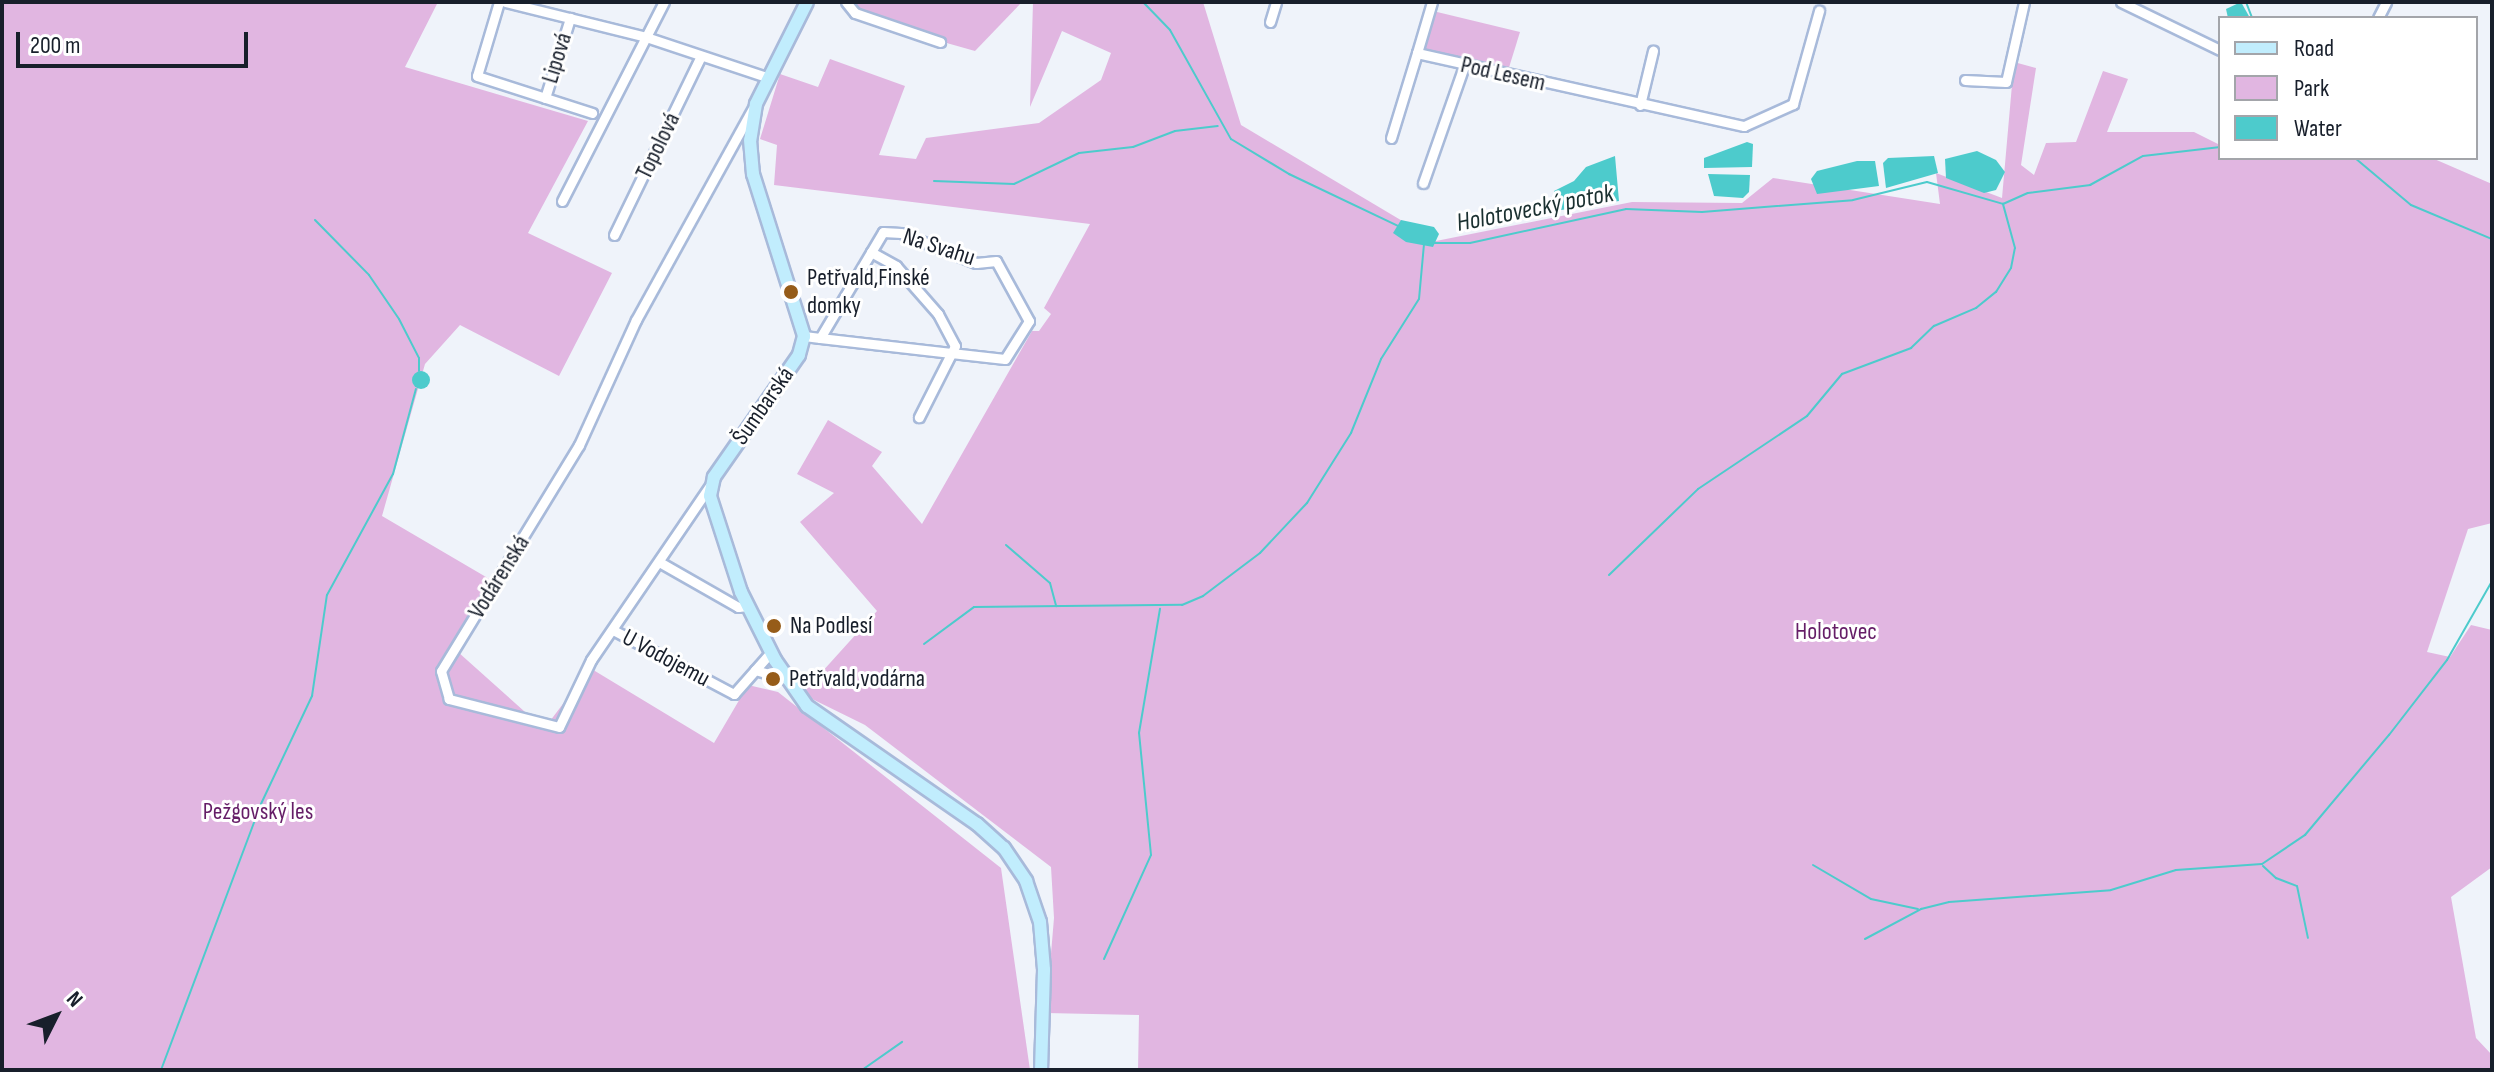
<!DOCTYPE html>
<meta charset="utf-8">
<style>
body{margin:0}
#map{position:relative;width:2494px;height:1072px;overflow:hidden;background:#eff3fa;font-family:"Sofia Sans Condensed",sans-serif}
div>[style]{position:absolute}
.green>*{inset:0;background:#e1b6e1}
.water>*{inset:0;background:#4dcbcc}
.round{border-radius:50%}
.stream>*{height:2px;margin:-1px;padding:0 1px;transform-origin:1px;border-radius:1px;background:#4dcbcc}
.roads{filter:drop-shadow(2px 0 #a8bada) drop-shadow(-2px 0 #a8bada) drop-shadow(0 2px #a8bada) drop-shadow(0 -2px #a8bada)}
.street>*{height:9px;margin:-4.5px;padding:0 4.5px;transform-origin:4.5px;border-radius:4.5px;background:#fff}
.secondary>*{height:12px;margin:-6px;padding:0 6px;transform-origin:6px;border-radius:6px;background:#c1edfd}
.dots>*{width:22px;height:22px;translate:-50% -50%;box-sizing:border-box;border:4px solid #fff;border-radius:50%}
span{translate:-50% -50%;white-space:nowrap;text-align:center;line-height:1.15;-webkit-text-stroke:6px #fff;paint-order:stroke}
.street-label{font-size:24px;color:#181f2b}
.poi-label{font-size:24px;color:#181f2b}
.left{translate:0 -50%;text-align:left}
.park-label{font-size:24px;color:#651d67}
.water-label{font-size:26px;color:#1a3030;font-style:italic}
.frame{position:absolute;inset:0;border:4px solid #181f2b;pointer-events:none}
.legend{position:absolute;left:2218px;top:16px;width:260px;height:144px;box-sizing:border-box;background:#fff;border:2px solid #a3a5aa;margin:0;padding:10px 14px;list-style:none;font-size:24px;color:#181f2b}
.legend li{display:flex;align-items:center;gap:16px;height:40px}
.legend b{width:40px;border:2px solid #a3a5aa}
.north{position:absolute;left:16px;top:976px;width:80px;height:80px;-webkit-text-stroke:6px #fff;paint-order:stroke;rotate:48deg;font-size:22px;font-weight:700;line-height:32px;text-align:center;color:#181f2b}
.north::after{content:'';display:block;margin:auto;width:28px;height:36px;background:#181f2b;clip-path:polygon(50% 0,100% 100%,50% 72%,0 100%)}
.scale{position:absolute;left:16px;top:32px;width:232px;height:36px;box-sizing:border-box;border:4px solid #181f2b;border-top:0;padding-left:10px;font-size:24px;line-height:28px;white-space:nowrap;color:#181f2b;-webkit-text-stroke:6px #fff;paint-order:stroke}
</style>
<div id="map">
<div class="green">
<i style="clip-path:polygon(2px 2px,438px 2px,405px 67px,588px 121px,528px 233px,612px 273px,559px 376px,460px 325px,425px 364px,382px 516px,498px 584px,458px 652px,544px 729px,590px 668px,714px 743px,748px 685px,778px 692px,1001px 868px,1030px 1070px,2px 1070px)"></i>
<i style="clip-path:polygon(841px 2px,1022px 2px,975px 51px,851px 16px)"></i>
<i style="clip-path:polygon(1033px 2px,1203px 2px,1241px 125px,1436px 241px,1632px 202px,1742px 203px,1773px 178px,1940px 204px,1936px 173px,2002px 198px,2014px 62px,2036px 68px,2021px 165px,2034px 175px,2046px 143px,2076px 142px,2103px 71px,2128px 79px,2107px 132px,2194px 132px,2220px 145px,2220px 158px,2432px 158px,2492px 184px,2492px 523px,2468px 529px,2427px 652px,2450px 657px,2471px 625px,2492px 630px,2492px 867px,2451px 897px,2476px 1038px,2492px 1055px,2492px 1070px,1138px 1070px,1139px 1015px,1046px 1013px,1054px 918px,1051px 867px,865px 725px,802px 694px,877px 611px,800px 522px,834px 493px,797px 474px,828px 420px,882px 452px,872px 466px,922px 524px,1032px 331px,1039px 331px,1051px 314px,1044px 308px,1090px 224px,774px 185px,777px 145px,760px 139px,780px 74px,818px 87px,830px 59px,905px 86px,879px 155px,916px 159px,926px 138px,1039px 123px,1101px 80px,1111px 53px,1062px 31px,1030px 107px)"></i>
<i style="clip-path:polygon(1433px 11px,1520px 32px,1507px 74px,1430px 54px,1423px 45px)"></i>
</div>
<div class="water">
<i style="clip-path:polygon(2241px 2px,2250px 18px,2228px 18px,2226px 9px)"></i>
<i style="clip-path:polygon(1747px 142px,1753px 144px,1752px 167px,1704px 168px,1704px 158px)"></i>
<i style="clip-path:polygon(1977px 151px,1996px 160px,2005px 172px,1996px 190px,1984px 193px,1946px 178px,1945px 159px)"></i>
<i style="clip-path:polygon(1615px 156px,1619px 201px,1555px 211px,1554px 191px,1574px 181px,1586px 167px)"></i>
<i style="clip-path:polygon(1934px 156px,1938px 173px,1886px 188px,1883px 163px,1888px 158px)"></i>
<i style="clip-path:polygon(1857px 161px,1875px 161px,1879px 186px,1817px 194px,1811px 179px,1817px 171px)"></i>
<i style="clip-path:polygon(1708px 174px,1750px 175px,1749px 192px,1743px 198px,1714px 196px)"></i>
<i style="clip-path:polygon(1401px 220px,1434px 227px,1439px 234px,1433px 247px,1406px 242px,1393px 233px)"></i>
<i class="round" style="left:412px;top:371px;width:18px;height:18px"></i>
</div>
<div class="stream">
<i style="left:1143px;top:2px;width:39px;rotate:46deg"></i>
<i style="left:1170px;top:30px;width:125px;rotate:60.8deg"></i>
<i style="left:1231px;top:139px;width:68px;rotate:31.1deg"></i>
<i style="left:1289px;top:174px;width:123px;rotate:25.5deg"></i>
<i style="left:2246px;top:2px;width:17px;rotate:69deg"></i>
<i style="left:2355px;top:158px;width:73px;rotate:40deg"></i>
<i style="left:2411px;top:205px;width:88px;rotate:22.8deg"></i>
<i style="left:934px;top:181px;width:80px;rotate:2.1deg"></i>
<i style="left:1014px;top:184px;width:72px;rotate:-25.5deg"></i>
<i style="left:1079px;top:153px;width:54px;rotate:-6.3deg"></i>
<i style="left:1133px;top:147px;width:45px;rotate:-20.9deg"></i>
<i style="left:1175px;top:131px;width:43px;rotate:-6.6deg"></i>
<i style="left:315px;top:220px;width:77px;rotate:45.5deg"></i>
<i style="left:369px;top:275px;width:53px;rotate:55.7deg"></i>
<i style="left:399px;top:319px;width:44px;rotate:62.9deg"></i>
<i style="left:419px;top:358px;width:13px;rotate:90deg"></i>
<i style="left:1434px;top:243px;width:36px"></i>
<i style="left:1470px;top:243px;width:160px;rotate:-12.3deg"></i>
<i style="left:1626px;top:209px;width:76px;rotate:2.3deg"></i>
<i style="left:1702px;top:212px;width:151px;rotate:-4.5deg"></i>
<i style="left:1853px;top:200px;width:76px;rotate:-13.7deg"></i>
<i style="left:1927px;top:182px;width:79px;rotate:16.1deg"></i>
<i style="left:2003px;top:204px;width:27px;rotate:-24deg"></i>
<i style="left:2028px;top:193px;width:63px;rotate:-7.4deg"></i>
<i style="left:2090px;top:185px;width:60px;rotate:-28.7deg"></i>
<i style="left:2143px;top:156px;width:78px;rotate:-6.7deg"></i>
<i style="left:1006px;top:545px;width:58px;rotate:40.8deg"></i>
<i style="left:1050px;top:583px;width:24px;rotate:75deg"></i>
<i style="left:1609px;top:575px;width:124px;rotate:-44deg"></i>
<i style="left:1698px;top:489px;width:131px;rotate:-33.8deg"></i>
<i style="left:1807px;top:416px;width:55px;rotate:-50.2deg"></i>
<i style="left:1842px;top:374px;width:74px;rotate:-20.6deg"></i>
<i style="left:1911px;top:348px;width:32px;rotate:-44deg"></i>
<i style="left:1934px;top:326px;width:46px;rotate:-23.2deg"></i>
<i style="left:1976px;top:308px;width:26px;rotate:-39deg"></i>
<i style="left:1996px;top:292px;width:28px;rotate:-58deg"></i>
<i style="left:2011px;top:268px;width:20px;rotate:-79deg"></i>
<i style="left:2015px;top:248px;width:46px;rotate:-105.3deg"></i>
<i style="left:924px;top:644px;width:62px;rotate:-36.5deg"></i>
<i style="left:974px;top:607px;width:208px;rotate:-0.6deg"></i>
<i style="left:1182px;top:605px;width:23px;rotate:-23deg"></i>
<i style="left:1203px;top:596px;width:71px;rotate:-37deg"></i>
<i style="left:1260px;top:553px;width:69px;rotate:-46.8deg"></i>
<i style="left:1307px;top:503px;width:83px;rotate:-57.8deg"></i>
<i style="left:1351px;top:433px;width:80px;rotate:-67.9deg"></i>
<i style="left:1381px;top:359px;width:71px;rotate:-57.7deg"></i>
<i style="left:1419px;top:299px;width:55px;rotate:-84.8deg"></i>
<i style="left:1813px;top:865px;width:67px;rotate:30.4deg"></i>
<i style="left:1871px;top:899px;width:48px;rotate:12deg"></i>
<i style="left:2263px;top:866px;width:18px;rotate:43deg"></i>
<i style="left:2276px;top:878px;width:22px;rotate:21deg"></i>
<i style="left:2297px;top:886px;width:53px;rotate:78.1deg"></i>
<i style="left:1865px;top:939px;width:64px;rotate:-28.2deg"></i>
<i style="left:1921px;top:909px;width:29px;rotate:-14deg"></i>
<i style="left:1949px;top:902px;width:162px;rotate:-4.2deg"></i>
<i style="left:2111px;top:890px;width:68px;rotate:-17.1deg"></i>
<i style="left:2176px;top:870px;width:86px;rotate:-4deg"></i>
<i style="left:2262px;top:864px;width:52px;rotate:-34deg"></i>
<i style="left:2305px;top:835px;width:131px;rotate:-50deg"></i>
<i style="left:2389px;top:735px;width:95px;rotate:-52.3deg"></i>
<i style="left:2447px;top:660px;width:91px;rotate:-60.3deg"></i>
<i style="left:1104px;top:959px;width:114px;rotate:-65.7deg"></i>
<i style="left:1151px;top:855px;width:123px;rotate:-95.6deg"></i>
<i style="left:1139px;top:733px;width:126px;rotate:-80.4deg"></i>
<i style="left:161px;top:1070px;width:282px;rotate:-69.4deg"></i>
<i style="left:260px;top:806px;width:122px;rotate:-64.7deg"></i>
<i style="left:312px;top:696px;width:102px;rotate:-81.6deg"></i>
<i style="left:327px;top:595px;width:138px;rotate:-61.4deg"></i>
<i style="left:393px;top:474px;width:88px;rotate:-74.9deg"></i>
<i style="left:862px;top:1070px;width:49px;rotate:-35deg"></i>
</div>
<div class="roads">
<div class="street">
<i style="left:499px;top:2px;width:77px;rotate:106.6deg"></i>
<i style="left:477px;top:76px;width:121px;rotate:17.8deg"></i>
<i style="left:505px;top:2px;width:145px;rotate:13.9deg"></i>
<i style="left:646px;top:37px;width:130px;rotate:18.4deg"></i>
<i style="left:846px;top:2px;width:14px;rotate:51deg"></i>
<i style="left:855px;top:13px;width:90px;rotate:18.8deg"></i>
<i style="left:1432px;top:2px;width:53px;rotate:106.4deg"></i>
<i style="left:1417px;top:53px;width:335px;rotate:12.6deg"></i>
<i style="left:1744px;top:126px;width:54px;rotate:-24.2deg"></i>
<i style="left:1793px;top:104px;width:97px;rotate:-74.4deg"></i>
<i style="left:2121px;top:2px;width:110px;rotate:25.9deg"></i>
<i style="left:2378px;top:18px;width:18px;rotate:-63deg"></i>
<i style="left:1270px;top:22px;width:21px;rotate:-73deg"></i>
<i style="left:1965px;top:80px;width:41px;rotate:2.8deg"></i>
<i style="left:2006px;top:82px;width:82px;rotate:-77.3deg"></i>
<i style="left:545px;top:98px;width:84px;rotate:-72.6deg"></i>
<i style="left:1640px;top:105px;width:56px;rotate:-76.5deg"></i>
<i style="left:1391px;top:138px;width:89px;rotate:-73deg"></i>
<i style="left:1423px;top:183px;width:124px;rotate:-70.7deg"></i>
<i style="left:562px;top:201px;width:224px;rotate:-62.9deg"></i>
<i style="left:614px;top:235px;width:199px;rotate:-64.1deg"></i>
<i style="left:871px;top:252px;width:29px;rotate:29deg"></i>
<i style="left:896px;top:266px;width:64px;rotate:48.8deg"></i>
<i style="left:938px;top:314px;width:36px;rotate:62deg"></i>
<i style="left:955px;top:346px;width:80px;rotate:116.9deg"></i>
<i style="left:804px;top:336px;width:16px;rotate:7deg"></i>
<i style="left:820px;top:338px;width:132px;rotate:6.5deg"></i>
<i style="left:951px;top:353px;width:54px;rotate:6.3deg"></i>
<i style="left:1005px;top:359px;width:45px;rotate:-57.7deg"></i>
<i style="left:1029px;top:321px;width:68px;rotate:-118.8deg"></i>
<i style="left:996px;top:261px;width:20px;rotate:174deg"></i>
<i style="left:976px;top:263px;width:81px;rotate:-158.2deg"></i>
<i style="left:901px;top:233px;width:18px;rotate:-177deg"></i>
<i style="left:883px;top:232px;width:123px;rotate:120.7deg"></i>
<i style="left:709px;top:487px;width:209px;rotate:124.3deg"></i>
<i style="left:591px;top:660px;width:74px;rotate:115.5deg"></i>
<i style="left:559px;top:727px;width:114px;rotate:-165.7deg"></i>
<i style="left:449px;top:699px;width:29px;rotate:-106deg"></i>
<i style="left:441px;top:671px;width:265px;rotate:-58.6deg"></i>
<i style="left:579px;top:445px;width:137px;rotate:-65.5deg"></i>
<i style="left:636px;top:320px;width:240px;rotate:-61.1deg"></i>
<i style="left:661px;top:563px;width:89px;rotate:29.7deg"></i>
<i style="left:738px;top:607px;width:10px;rotate:-6deg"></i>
<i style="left:613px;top:630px;width:137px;rotate:27.9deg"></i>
<i style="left:734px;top:694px;width:56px;rotate:-48.6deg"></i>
<i style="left:755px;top:670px;width:35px;rotate:16deg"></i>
</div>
<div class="secondary">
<i style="left:807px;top:2px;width:114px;rotate:116.6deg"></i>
<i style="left:756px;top:104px;width:36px;rotate:99deg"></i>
<i style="left:750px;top:140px;width:34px;rotate:85deg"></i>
<i style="left:753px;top:174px;width:170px;rotate:72.5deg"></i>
<i style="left:804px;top:336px;width:20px;rotate:105deg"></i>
<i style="left:799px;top:355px;width:149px;rotate:124.9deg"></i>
<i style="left:714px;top:477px;width:19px;rotate:102deg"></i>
<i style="left:710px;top:496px;width:101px;rotate:72.1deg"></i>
<i style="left:741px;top:592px;width:76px;rotate:63.4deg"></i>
<i style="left:775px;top:660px;width:56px;rotate:55.2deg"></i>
<i style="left:807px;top:706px;width:207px;rotate:34.8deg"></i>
<i style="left:977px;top:824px;width:36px;rotate:42deg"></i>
<i style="left:1004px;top:848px;width:40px;rotate:56deg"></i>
<i style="left:1026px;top:881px;width:43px;rotate:71.1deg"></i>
<i style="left:1040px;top:922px;width:48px;rotate:85.2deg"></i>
<i style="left:1044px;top:970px;width:100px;rotate:91.7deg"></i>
</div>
</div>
<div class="dots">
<i style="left:791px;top:292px;background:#965c19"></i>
<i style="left:774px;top:626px;background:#965c19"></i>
<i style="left:773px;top:679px;background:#965c19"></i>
</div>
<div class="street-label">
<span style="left:557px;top:58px;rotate:-73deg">Lipová</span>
<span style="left:1503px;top:74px;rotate:13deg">Pod Lesem</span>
<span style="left:658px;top:146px;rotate:-64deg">Topolová</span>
<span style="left:939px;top:247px;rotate:18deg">Na Svahu</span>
<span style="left:763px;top:406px;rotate:-55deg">Šumbarská</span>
<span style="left:499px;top:577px;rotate:-58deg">Vodárenská</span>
<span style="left:666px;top:658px;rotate:28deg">U Vodojemu</span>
</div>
<div class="poi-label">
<span class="left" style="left:807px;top:292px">Petřvald,Finské<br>domky</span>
<span class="left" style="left:790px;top:626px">Na Podlesí</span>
<span class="left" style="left:789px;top:679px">Petřvald,vodárna</span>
</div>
<div class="park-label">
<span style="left:1836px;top:632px">Holotovec</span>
<span style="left:258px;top:812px">Pežgovský les</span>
</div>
<div class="water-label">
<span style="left:1535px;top:209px;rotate:-11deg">Holotovecký potok</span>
</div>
<div class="frame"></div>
<ul class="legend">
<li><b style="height:10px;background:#c1edfd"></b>Road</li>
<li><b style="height:22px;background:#e1b6e1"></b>Park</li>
<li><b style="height:22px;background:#4dcbcc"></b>Water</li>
</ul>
<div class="north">N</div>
<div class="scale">200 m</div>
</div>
